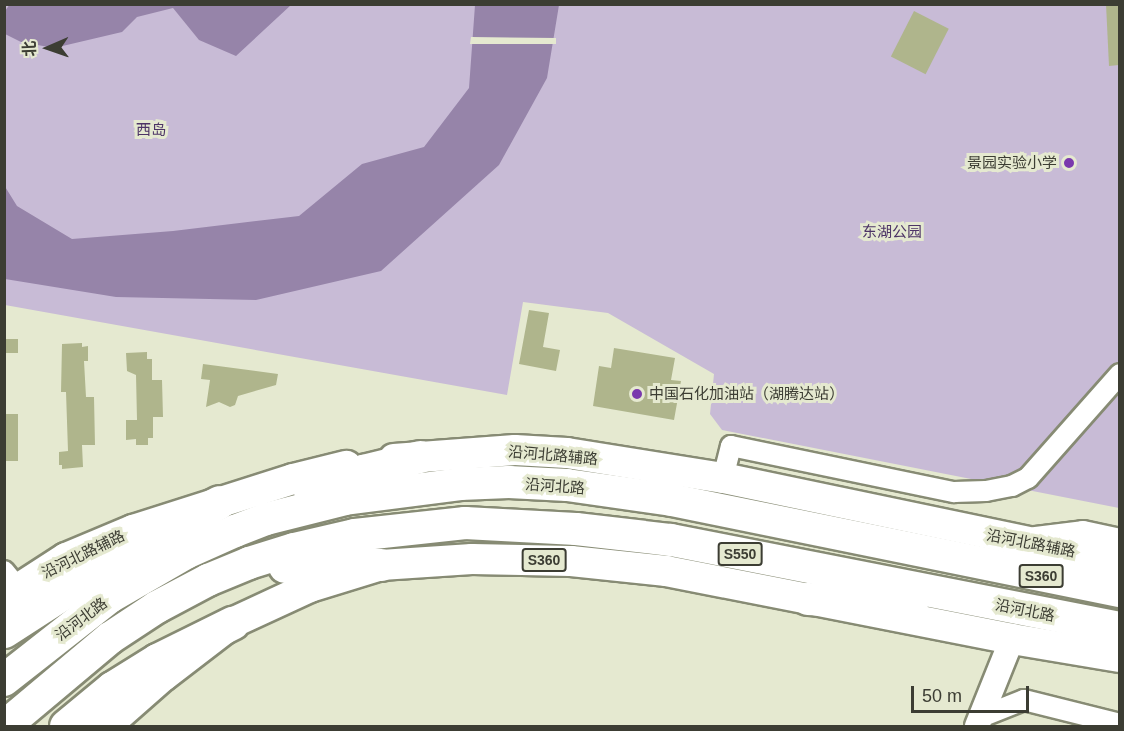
<!DOCTYPE html>
<meta charset="utf-8">
<style>
body{margin:0}
#map{position:relative;width:1124px;height:731px;overflow:hidden;background:#e5e9d0;font-family:Helvetica,"Noto Sans SC",sans-serif}
div>[style]{position:absolute}
.green>*{inset:0;background:#c8bbd6}
.water>*{inset:0;background:#9684a9}
.pier>*{inset:0;background:#e5e9d0}
.building>*{inset:0;background:#afb58c;transform-origin:0 0}
.roads{filter:drop-shadow(2px 0 #878b74) drop-shadow(-2px 0 #878b74) drop-shadow(0 2px #878b74) drop-shadow(0 -2px #878b74)}
.minor>*{height:20px;margin:-10px;padding:0 10px;transform-origin:10px;border-radius:10px;background:#fff}
.tertiary>*{height:24px;margin:-12px;padding:0 12px;transform-origin:12px;border-radius:12px;background:#fff}
.primary>*{height:30px;margin:-15px;padding:0 15px;transform-origin:15px;border-radius:15px;background:#fff}
.trunk>*{height:32px;margin:-16px;padding:0 16px;transform-origin:16px;border-radius:16px;background:#fff}
.motorway>*{height:33px;margin:-16.5px;padding:0 16.5px;transform-origin:16.5px;border-radius:16.5px;background:#fff}
.dots>*{width:16px;height:16px;translate:-50% -50%;box-sizing:border-box;border:3px solid #e5e9d0;border-radius:50%}
span{translate:-50% -50%;white-space:nowrap;text-align:center;line-height:1.15;-webkit-text-stroke:6px #e5e9d0;paint-order:stroke}
.shield-label span{padding:2px 4px;background:#e5e9d0;border:2px solid;border-radius:4px;-webkit-text-stroke-width:0}
.shield-label{font-size:14px;color:#3c3d33;font-weight:700}
.park-label{font-size:15px;color:#4d3466}
.poi-label{font-size:15px;color:#3c3d33}
.right{translate:-100% -50%;text-align:right}
.left{translate:0 -50%;text-align:left}
.street-label{font-size:15px;color:#3c3d33}
.frame{position:absolute;inset:0;border:6px solid #3c3d33;pointer-events:none}
.north{position:absolute;left:18px;top:18px;width:60px;height:60px;-webkit-text-stroke:4px #e5e9d0;paint-order:stroke;rotate:268deg;font-size:16px;font-weight:700;line-height:24px;text-align:center;color:#3c3d33}
.north::after{content:'';display:block;margin:auto;width:21px;height:27px;background:#3c3d33;clip-path:polygon(50% 0,100% 100%,50% 72%,0 100%)}
.scale{position:absolute;left:911px;top:686px;width:118px;height:27px;box-sizing:border-box;border:3px solid #3c3d33;border-top:0;padding-left:8px;font-size:18px;line-height:21px;white-space:nowrap;color:#3c3d33;-webkit-text-stroke:4px #e5e9d0;paint-order:stroke}
</style>
<div id="map">
<div class="green">
<i style="clip-path:polygon(5px 5px,1119px 5px,1119px 508px,722px 430px,710px 414px,714px 374px,608px 313px,523px 302px,507px 395px,5px 305px)"></i>
</div>
<div class="water">
<i style="clip-path:polygon(10px 4px,30px 5px,291px 5px,236px 56px,199px 40px,173px 8px,137px 17px,122px 32px,54px 48px,21px 42px,5px 34px,5px 11px)"></i>
<i style="clip-path:polygon(475px 5px,559px 5px,547px 78px,499px 165px,381px 271px,256px 300px,116px 297px,5px 279px,4px 185px,17px 206px,72px 239px,173px 231px,299px 216px,362px 164px,424px 147px,469px 88px)"></i>
</div>
<div class="pier">
<i style="clip-path:polygon(471px 37px,556px 38px,556px 44px,470px 44px)"></i>
</div>
<div class="building">
<i style="clip-path:polygon(1106px 4px,1119px 4px,1119px 65px,1109px 66px)"></i>
<i style="left:914px;top:11px;width:39px;height:51px;rotate:27deg"></i>
<i style="clip-path:polygon(529px 310px,549px 313px,543px 347px,560px 350px,556px 371px,519px 364px)"></i>
<i style="left:4px;top:339px;width:14px;height:14px"></i>
<i style="clip-path:polygon(82px 343px,82px 347px,88px 346px,88px 361px,84px 361px,86px 397px,94px 397px,95px 445px,82px 445px,83px 467px,62px 469px,62px 465px,59px 465px,59px 452px,68px 451px,66px 392px,61px 392px,62px 344px)"></i>
<i style="clip-path:polygon(614px 348px,675px 358px,671px 380px,681px 381px,674px 420px,593px 406px,599px 366px,611px 368px)"></i>
<i style="clip-path:polygon(147px 352px,147px 359px,152px 359px,152px 380px,162px 380px,163px 417px,153px 417px,153px 438px,148px 438px,148px 445px,136px 445px,136px 439px,126px 440px,126px 420px,137px 420px,136px 375px,127px 371px,126px 353px)"></i>
<i style="clip-path:polygon(203px 364px,278px 374px,276px 385px,238px 396px,235px 405px,230px 407px,219px 402px,206px 407px,210px 380px,201px 379px)"></i>
<i style="left:4px;top:414px;width:14px;height:47px"></i>
</div>
<div class="roads">
<div class="minor">
<i style="left:723px;top:478px;width:33px;rotate:-76deg"></i>
<i style="left:731px;top:446px;width:228px;rotate:11.7deg"></i>
<i style="left:954px;top:492px;width:32px;rotate:-2deg"></i>
<i style="left:986px;top:491px;width:26px;rotate:-11deg"></i>
<i style="left:1012px;top:486px;width:18px;rotate:-27deg"></i>
<i style="left:1028px;top:478px;width:139px;rotate:-48.5deg"></i>
<i style="left:4px;top:571px;width:21px;rotate:51deg"></i>
<i style="left:981px;top:717px;width:46px;rotate:-21.6deg"></i>
<i style="left:1024px;top:700px;width:99px;rotate:14deg"></i>
</div>
<div class="tertiary">
<i style="left:1036px;top:539px;width:47px;rotate:-7.3deg"></i>
<i style="left:1083px;top:533px;width:38px;rotate:12deg"></i>
<i style="left:977px;top:726px;width:94px;rotate:-68.1deg"></i>
</div>
<div class="primary">
<i style="left:394px;top:459px;width:121px;rotate:-4.3deg"></i>
<i style="left:515px;top:450px;width:52px;rotate:3.3deg"></i>
<i style="left:567px;top:453px;width:158px;rotate:9.1deg"></i>
<i style="left:723px;top:478px;width:406px;rotate:11.8deg"></i>
<i style="left:4px;top:598px;width:74px;rotate:-32.8deg"></i>
<i style="left:66px;top:558px;width:73px;rotate:-22.7deg"></i>
<i style="left:133px;top:530px;width:168px;rotate:-17.7deg"></i>
<i style="left:293px;top:479px;width:55px;rotate:-13.8deg"></i>
<i style="left:106px;top:726px;width:76px;rotate:-41.3deg"></i>
<i style="left:163px;top:676px;width:87px;rotate:-37.5deg"></i>
<i style="left:232px;top:623px;width:86px;rotate:-24.8deg"></i>
<i style="left:310px;top:587px;width:74px;rotate:-17.2deg"></i>
<i style="left:381px;top:565px;width:91px;rotate:-3.8deg"></i>
<i style="left:472px;top:559px;width:99px;rotate:1.2deg"></i>
<i style="left:571px;top:561px;width:96px;rotate:6deg"></i>
<i style="left:666px;top:571px;width:353px;rotate:11.1deg"></i>
<i style="left:1012px;top:639px;width:109px;rotate:9.5deg"></i>
</div>
<div class="trunk">
<i style="left:310px;top:491px;width:57px;rotate:-20.7deg"></i>
<i style="left:363px;top:471px;width:59px;rotate:-13.8deg"></i>
<i style="left:285px;top:567px;width:24px;rotate:-9deg"></i>
<i style="left:309px;top:563px;width:72px;rotate:1.6deg"></i>
<i style="left:808px;top:599px;width:104px;rotate:2.8deg"></i>
<i style="left:4px;top:680px;width:135px;rotate:-38.1deg"></i>
<i style="left:110px;top:597px;width:88px;rotate:-30.1deg"></i>
<i style="left:186px;top:553px;width:54px;rotate:-24.2deg"></i>
<i style="left:235px;top:531px;width:33px;rotate:-21deg"></i>
<i style="left:266px;top:519px;width:81px;rotate:-14.2deg"></i>
<i style="left:345px;top:499px;width:116px;rotate:-7.4deg"></i>
<i style="left:460px;top:484px;width:49px;rotate:-2.3deg"></i>
<i style="left:509px;top:482px;width:58px;rotate:3deg"></i>
<i style="left:567px;top:485px;width:106px;rotate:8.1deg"></i>
<i style="left:672px;top:500px;width:457px;rotate:11.5deg"></i>
<i style="left:5px;top:726px;width:137px;rotate:-40deg"></i>
<i style="left:110px;top:638px;width:56px;rotate:-33.4deg"></i>
<i style="left:157px;top:607px;width:58px;rotate:-27.9deg"></i>
<i style="left:208px;top:580px;width:44px;rotate:-22.5deg"></i>
<i style="left:249px;top:563px;width:47px;rotate:-17.3deg"></i>
<i style="left:294px;top:549px;width:63px;rotate:-12.9deg"></i>
<i style="left:355px;top:535px;width:111px;rotate:-6.2deg"></i>
<i style="left:465px;top:523px;width:111px;rotate:3.1deg"></i>
<i style="left:576px;top:529px;width:96px;rotate:6.6deg"></i>
<i style="left:671px;top:540px;width:458px;rotate:11.1deg"></i>
</div>
<div class="motorway">
<i style="left:4px;top:631px;width:142px;rotate:-32.9deg"></i>
<i style="left:123px;top:554px;width:109px;rotate:-28.4deg"></i>
<i style="left:66px;top:726px;width:60px;rotate:-39.6deg"></i>
<i style="left:112px;top:688px;width:53px;rotate:-31.9deg"></i>
<i style="left:157px;top:660px;width:84px;rotate:-26.3deg"></i>
</div>
</div>
<div class="dots">
<i style="left:1069px;top:163px;background:#7a39ad"></i>
<i style="left:637px;top:394px;background:#7a39ad"></i>
</div>
<div class="shield-label">
<span style="left:740px;top:554px">S550</span>
<span style="left:544px;top:560px">S360</span>
<span style="left:1041px;top:576px">S360</span>
</div>
<div class="park-label">
<span style="left:151px;top:130px">西岛</span>
<span style="left:892px;top:232px">东湖公园</span>
</div>
<div class="poi-label">
<span class="right" style="left:1057px;top:163px">景园实验小学</span>
<span class="left" style="left:649px;top:394px">中国石化加油站（湖腾达站）</span>
</div>
<div class="street-label">
<span style="left:553px;top:455px;rotate:5deg">沿河北路辅路</span>
<span style="left:555px;top:486px;rotate:4deg">沿河北路</span>
<span style="left:1031px;top:543px;rotate:11deg">沿河北路辅路</span>
<span style="left:83px;top:554px;rotate:-26deg">沿河北路辅路</span>
<span style="left:1025px;top:610px;rotate:11deg">沿河北路</span>
<span style="left:81px;top:619px;rotate:-37deg">沿河北路</span>
</div>
<div class="frame"></div>
<div class="north">北</div>
<div class="scale">50 m</div>
</div>
